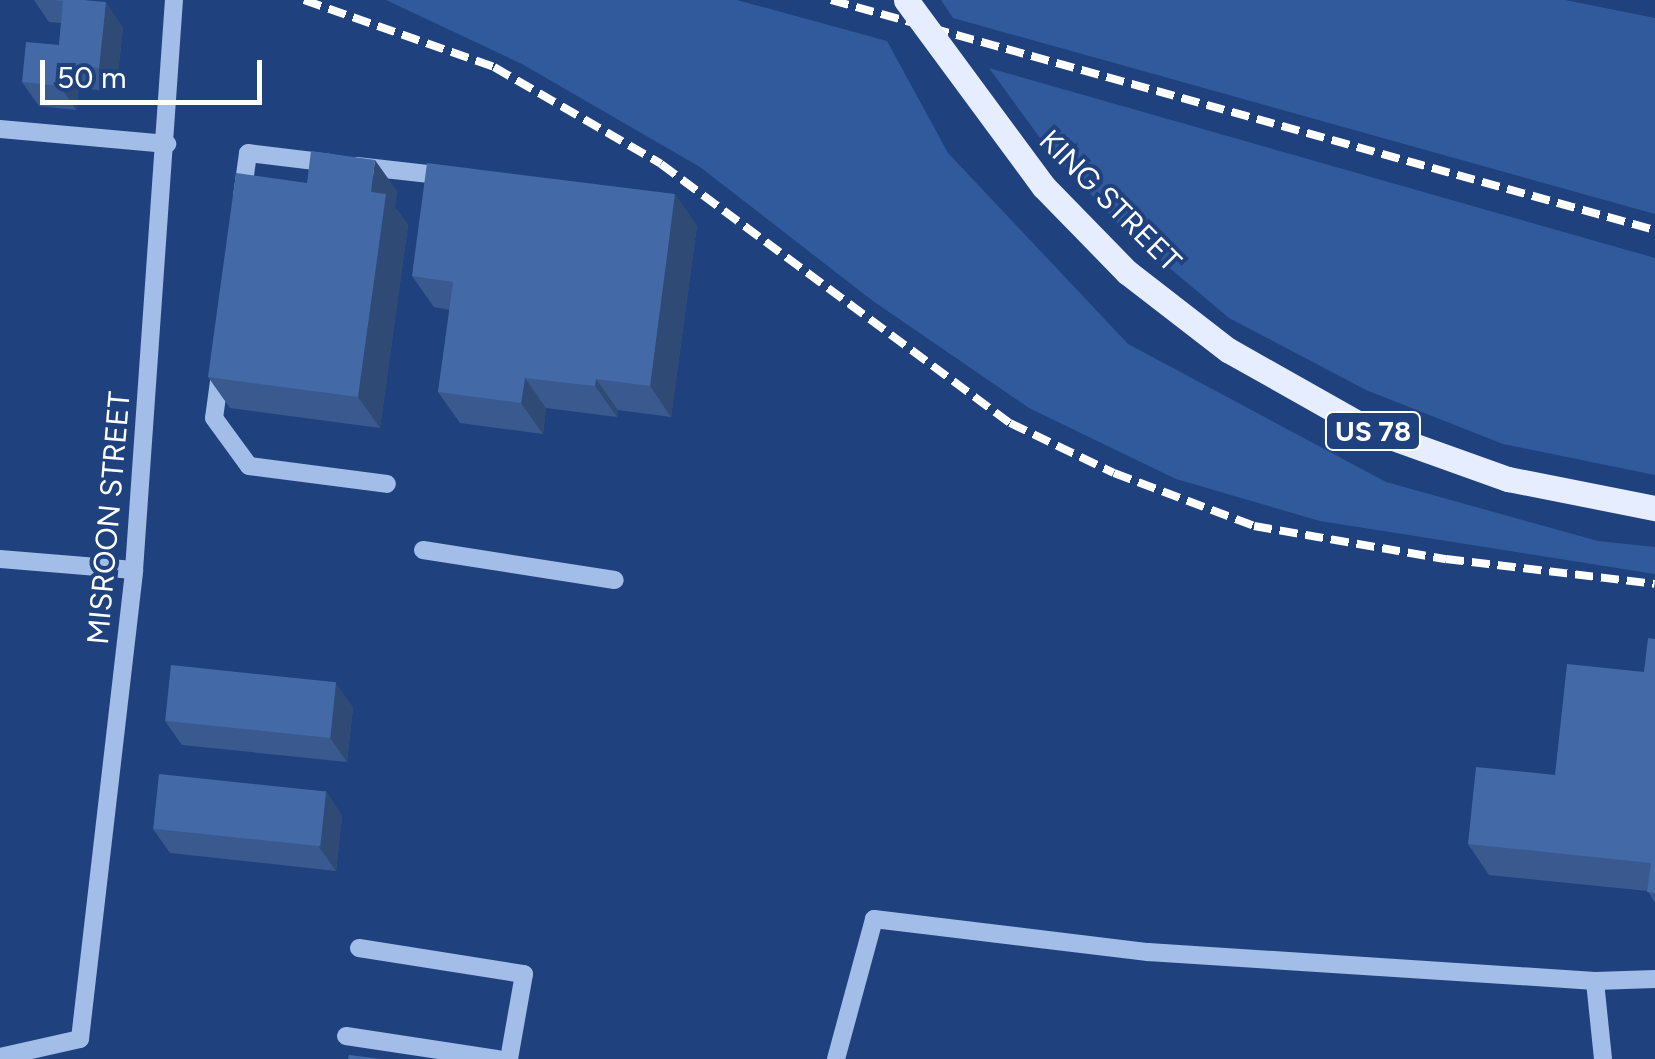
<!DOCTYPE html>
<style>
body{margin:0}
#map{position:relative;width:1655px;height:1059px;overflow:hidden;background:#1f427f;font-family:Figtree,sans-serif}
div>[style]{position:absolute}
.green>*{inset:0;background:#315a9d}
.minor>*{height:18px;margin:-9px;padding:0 9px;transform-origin:9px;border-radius:9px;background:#a2bde8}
.major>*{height:25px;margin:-12.5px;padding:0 12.5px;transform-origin:12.5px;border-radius:12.5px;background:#e5edfe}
.rail>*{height:8px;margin-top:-4px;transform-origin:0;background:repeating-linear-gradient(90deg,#fff 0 18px,transparent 0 26px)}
.major-bridge>*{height:25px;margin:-12.5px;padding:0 12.5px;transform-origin:12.5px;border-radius:12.5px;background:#e5edfe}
.wall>*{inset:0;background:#3a5a8f}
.shaded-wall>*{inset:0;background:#2f4a74}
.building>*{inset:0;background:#4369a6;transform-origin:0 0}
span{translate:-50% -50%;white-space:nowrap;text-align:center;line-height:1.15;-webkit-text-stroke:8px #1f427f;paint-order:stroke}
.shield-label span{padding:2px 8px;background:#1f427f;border:2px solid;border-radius:8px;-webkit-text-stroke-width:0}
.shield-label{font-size:28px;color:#fff;font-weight:700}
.street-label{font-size:30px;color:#fff}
.scale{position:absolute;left:40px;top:60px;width:222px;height:45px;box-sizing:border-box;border:5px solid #fff;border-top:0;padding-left:12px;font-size:30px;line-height:35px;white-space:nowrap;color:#fff;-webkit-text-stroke:8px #1f427f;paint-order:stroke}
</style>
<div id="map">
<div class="green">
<i style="clip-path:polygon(386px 0,737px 0,887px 41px,948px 153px,1128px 344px,1386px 482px,1598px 541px,1655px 547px,1655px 574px,1320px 521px,1176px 479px,1029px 408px,873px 301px,700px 167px,522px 64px)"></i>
<i style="clip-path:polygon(941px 0,1565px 0,1655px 18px,1655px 214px,953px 18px)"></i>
<i style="clip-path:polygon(989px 68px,1655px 258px,1655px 475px,1503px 444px,1366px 390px,1229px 318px,1121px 227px,1043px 142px)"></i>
</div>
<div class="minor">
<i style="left:0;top:129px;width:168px;rotate:5.1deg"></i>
<i style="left:357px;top:166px;width:71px;rotate:6.4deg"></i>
<i style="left:242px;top:197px;width:44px;rotate:-82.2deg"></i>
<i style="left:248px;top:153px;width:84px;rotate:6.9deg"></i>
<i style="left:221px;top:367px;width:51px;rotate:97.8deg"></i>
<i style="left:214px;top:418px;width:59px;rotate:53.9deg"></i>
<i style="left:249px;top:466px;width:139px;rotate:7.4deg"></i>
<i style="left:423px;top:550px;width:194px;rotate:8.9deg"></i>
<i style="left:0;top:559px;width:134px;rotate:4.7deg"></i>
<i style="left:359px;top:948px;width:167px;rotate:9deg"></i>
<i style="left:524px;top:974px;width:86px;rotate:100deg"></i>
<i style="left:346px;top:1036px;width:154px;rotate:8.6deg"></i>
<i style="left:0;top:1057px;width:82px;rotate:-12.7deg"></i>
<i style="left:80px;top:1039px;width:472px;rotate:-83.4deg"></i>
<i style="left:134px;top:570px;width:571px;rotate:-85.99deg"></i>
<i style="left:836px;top:1059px;width:145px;rotate:-74.8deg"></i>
<i style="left:874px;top:919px;width:276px;rotate:6.9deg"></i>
<i style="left:1148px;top:952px;width:448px;rotate:3.7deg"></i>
<i style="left:1603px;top:1059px;width:78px;rotate:-95.9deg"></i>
<i style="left:1595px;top:981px;width:60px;rotate:-1.9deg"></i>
</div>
<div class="major">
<i style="left:1127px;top:272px;width:128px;rotate:37.7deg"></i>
<i style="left:1228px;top:350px;width:161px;rotate:29.4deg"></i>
<i style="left:1368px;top:429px;width:149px;rotate:19.7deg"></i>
<i style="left:1508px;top:479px;width:150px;rotate:11.2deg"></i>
</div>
<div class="rail">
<i style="left:304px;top:0;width:201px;rotate:19.4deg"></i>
<i style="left:494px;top:67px;width:193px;rotate:30.1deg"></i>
<i style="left:661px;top:164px;width:435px;rotate:36.6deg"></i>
<i style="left:1010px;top:423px;width:115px;rotate:25.7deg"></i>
<i style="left:1114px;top:473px;width:150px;rotate:20.7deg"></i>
<i style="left:1254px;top:526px;width:195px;rotate:9.8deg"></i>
<i style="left:1446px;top:559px;width:210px;rotate:6.8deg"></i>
<i style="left:831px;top:0;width:855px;rotate:15.6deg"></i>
</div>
<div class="major-bridge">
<i style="left:906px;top:0;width:232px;rotate:53.6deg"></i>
<i style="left:1044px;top:187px;width:119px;rotate:45.7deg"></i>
</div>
<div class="wall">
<i style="clip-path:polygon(34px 0,85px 0,123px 27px,116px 92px,79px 88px,76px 110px,39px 106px,22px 82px,59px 45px,61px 23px,49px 22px)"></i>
<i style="clip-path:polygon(307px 183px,397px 191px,395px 207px,408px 225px,380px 428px,230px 408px,208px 377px)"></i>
<i style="clip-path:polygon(697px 225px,671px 417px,618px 410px,617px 417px,546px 408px,543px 434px,460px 423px,438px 392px,450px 310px,434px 307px,412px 276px)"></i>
<i style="clip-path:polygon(1655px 639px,1655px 903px,1648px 891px,1489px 875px,1468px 844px,1555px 775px,1644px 672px)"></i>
<i style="clip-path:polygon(353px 707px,347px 762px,182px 745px,165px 721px)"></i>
<i style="clip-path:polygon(326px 791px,342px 816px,336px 871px,170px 853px,153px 829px)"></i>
</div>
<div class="shaded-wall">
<i style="clip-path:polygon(106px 2px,123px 27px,116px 92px,99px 68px)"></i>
<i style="clip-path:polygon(62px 64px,79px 88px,76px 110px,60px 86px)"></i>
<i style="clip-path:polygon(375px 160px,397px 191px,395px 207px,408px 225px,380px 428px,358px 397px,371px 192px)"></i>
<i style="clip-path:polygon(675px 194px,697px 225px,671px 417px,650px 386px)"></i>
<i style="clip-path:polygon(525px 378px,546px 408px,543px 434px,521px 403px)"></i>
<i style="clip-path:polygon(596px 379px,618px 410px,617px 417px,595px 386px)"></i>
<i style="clip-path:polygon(336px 683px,353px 707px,347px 762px,330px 738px)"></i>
<i style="clip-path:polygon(326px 791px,342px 816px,336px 871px,319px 847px)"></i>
</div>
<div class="building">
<i style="clip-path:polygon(53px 0,82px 0,106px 2px,99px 68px,62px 64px,60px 86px,22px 82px,26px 42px,59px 45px,63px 1px)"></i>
<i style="clip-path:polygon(311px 151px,375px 160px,371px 192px,386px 194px,358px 397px,208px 377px,236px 173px,307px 183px)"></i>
<i style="clip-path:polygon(427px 163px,675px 194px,650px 386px,596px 379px,595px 386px,525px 378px,521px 403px,438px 392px,453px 282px,412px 276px)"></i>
<i style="clip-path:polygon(1648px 638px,1655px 639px,1655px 893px,1647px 892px,1651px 863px,1468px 844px,1476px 767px,1555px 775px,1567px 664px,1644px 672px)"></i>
<i style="left:171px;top:665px;width:166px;height:56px;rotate:6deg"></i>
<i style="left:159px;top:774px;width:168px;height:55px;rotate:6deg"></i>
<i style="clip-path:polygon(349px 1055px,382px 1059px,348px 1059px)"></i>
</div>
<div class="shield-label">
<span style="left:1373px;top:431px">US 78</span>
</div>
<div class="street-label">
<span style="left:1110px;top:201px;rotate:45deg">KING STREET</span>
<span style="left:109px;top:518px;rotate:-85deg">MISROON STREET</span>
</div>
<div class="scale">50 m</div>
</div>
